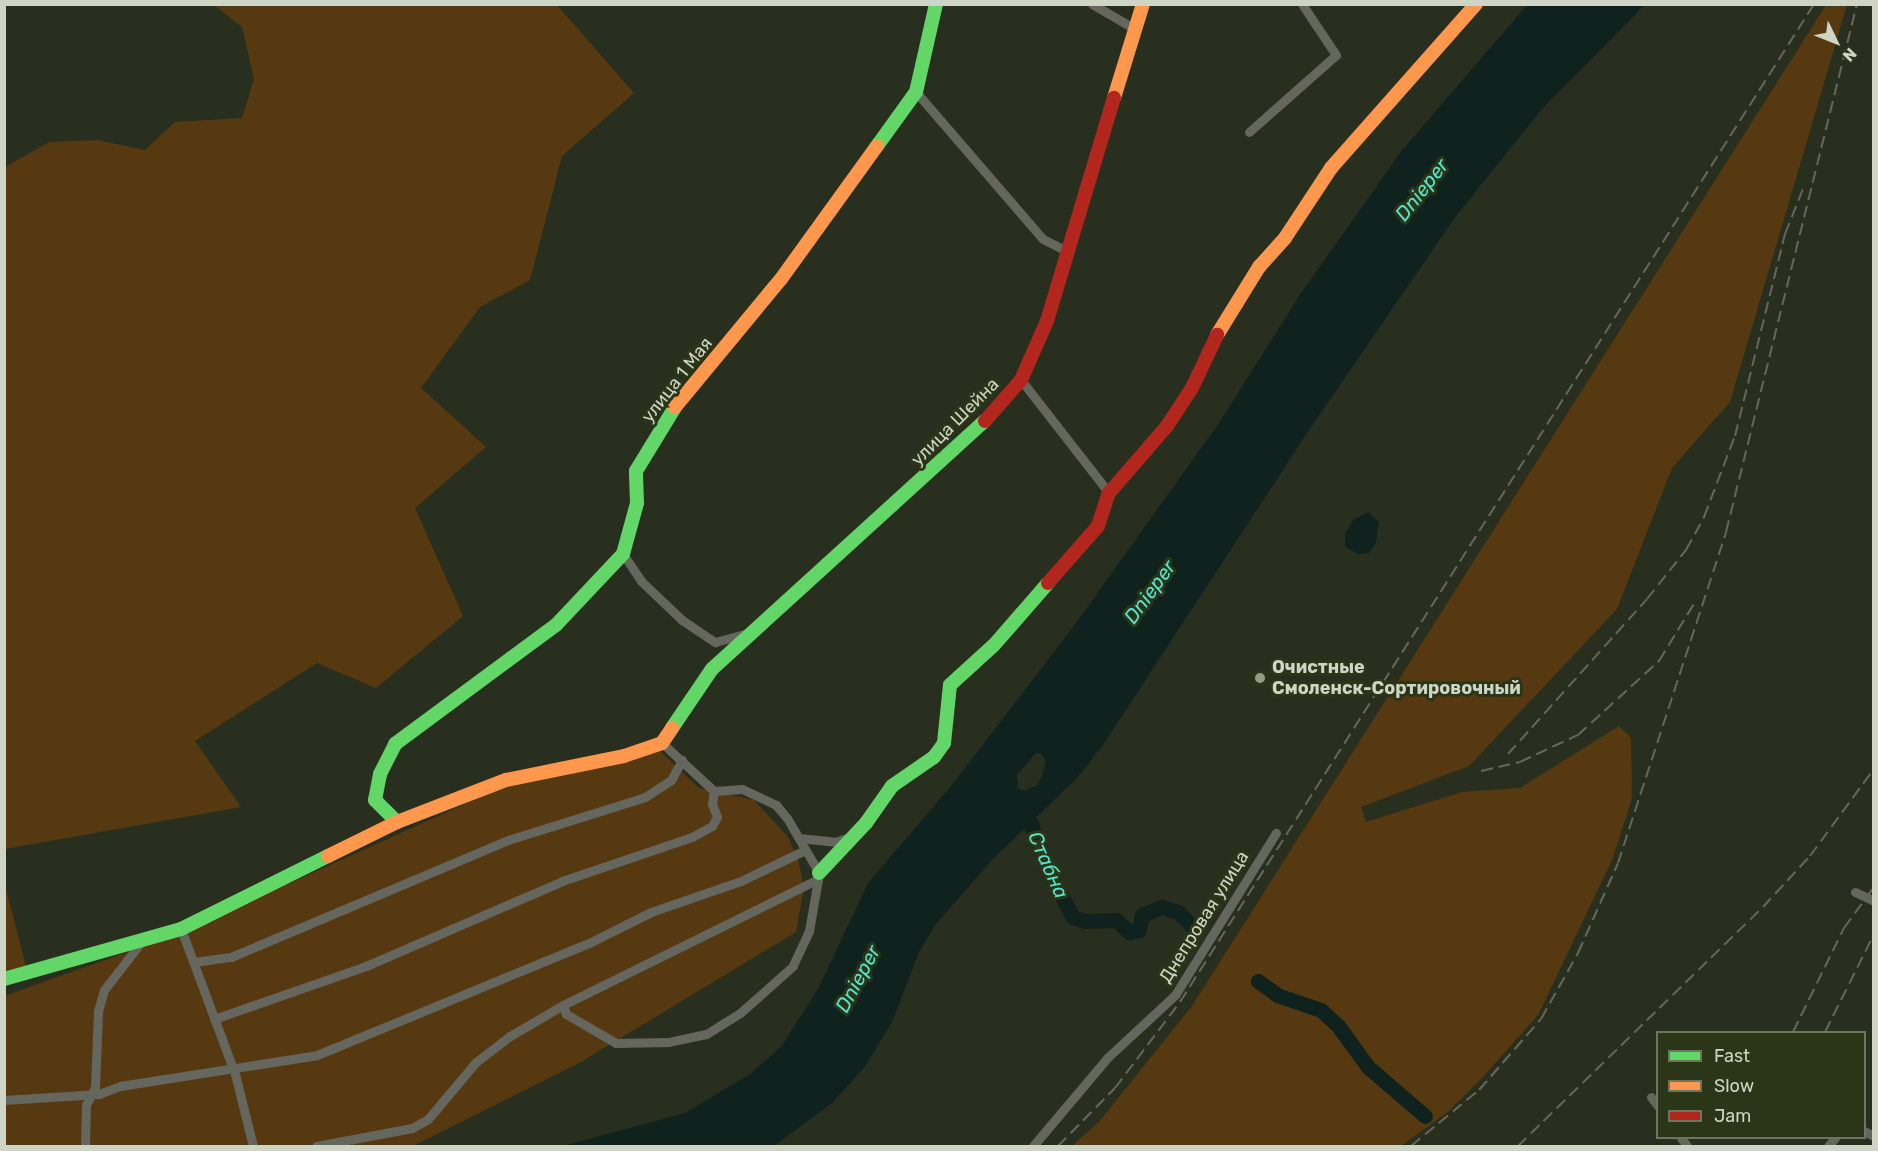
<!DOCTYPE html>
<meta charset="utf-8">
<style>
body{margin:0}
#map{position:relative;width:1878px;height:1151px;overflow:hidden;background:#292f1e;font-family:Rubik,sans-serif}
div>[style]{position:absolute}
.green>*{inset:0;background:#563910}
.water>*{inset:0;background:#10221d}
.river>*{height:15px;margin:-7.5px;padding:0 7.5px;transform-origin:7.5px;border-radius:7.5px;background:#10221d}
.street>*{height:9px;margin:-4.5px;padding:0 4.5px;transform-origin:4.5px;border-radius:4.5px;background:#65665e}
.fast>*{height:14px;margin:-7px;padding:0 7px;transform-origin:7px;border-radius:7px;background:#63d668}
.slow>*{height:14px;margin:-7px;padding:0 7px;transform-origin:7px;border-radius:7px;background:#ff974d}
.jam>*{height:14px;margin:-7px;padding:0 7px;transform-origin:7px;border-radius:7px;background:#b3261e}
.rail>*{height:2px;margin-top:-1px;transform-origin:0;background:repeating-linear-gradient(90deg,#65675e 0 12px,transparent 0 18px)}
.dots>*{width:16px;height:16px;translate:-50% -50%;box-sizing:border-box;border:3px solid #2b3518;border-radius:50%}
span{translate:-50% -50%;white-space:nowrap;text-align:center;line-height:1.15;-webkit-text-stroke:6px #2b3518;paint-order:stroke}
.street-label{font-size:18px;color:#ced5c4}
.poi-label{font-size:18px;color:#ced5c4;font-weight:700}
.left{translate:0 -50%;text-align:left}
.water-label{font-size:20px;color:#54e5ce;font-style:italic}
.frame{position:absolute;inset:0;border:6px solid #ced5c4;pointer-events:none}
.legend{position:absolute;left:1656px;top:1031px;width:210px;height:108px;box-sizing:border-box;background:#2b3518;border:2px solid #6c755d;margin:0;padding:8px 10px;list-style:none;font-size:18px;color:#ced5c4}
.legend li{display:flex;align-items:center;gap:12px;height:30px}
.legend b{width:30px;border:2px solid #6c755d}
.north{position:absolute;left:1806px;top:12px;width:60px;height:60px;-webkit-text-stroke:4px #2b3518;paint-order:stroke;rotate:133deg;font-size:16px;font-weight:700;line-height:24px;text-align:center;color:#ced5c4}
.north::after{content:'';display:block;margin:auto;width:21px;height:27px;background:#ced5c4;clip-path:polygon(50% 0,100% 100%,50% 72%,0 100%)}
</style>
<div id="map">
<div class="green">
<i style="clip-path:polygon(214px 5px,557px 5px,634px 93px,562px 156px,530px 280px,480px 307px,421px 388px,486px 447px,415px 508px,463px 616px,376px 688px,317px 663px,195px 741px,241px 807px,5px 849px,5px 167px,49px 142px,97px 140px,145px 150px,175px 122px,242px 118px,254px 79px,242px 27px)"></i>
<i style="clip-path:polygon(1826px 5px,1847px 5px,1730px 402px,1672px 468px,1617px 609px,1469px 766px,1361px 807px,1366px 822px,1462px 792px,1520px 788px,1619px 726px,1631px 738px,1632px 798px,1613px 858px,1538px 1015px,1480px 1080px,1449px 1111px,1401px 1146px,1072px 1146px,1098px 1123px,1192px 1006px)"></i>
<i style="clip-path:polygon(660px 751px,699px 788px,754px 800px,788px 837px,798px 860px,804px 888px,796px 932px,581px 1062px,413px 1146px,5px 1146px,4px 996px,170px 937px,485px 795px,527px 780px,623px 763px)"></i>
<i style="clip-path:polygon(5px 885px,27px 970px,5px 973px)"></i>
</div>
<div class="water">
<i style="clip-path:polygon(evenodd,1527px 5px,1645px 5px,1543px 108px,1456px 216px,1309px 430px,1101px 748px,1076px 779px,993px 859px,935px 925px,919px 952px,893px 1020px,864px 1068px,832px 1103px,774px 1146px,563px 1146px,685px 1113px,750px 1074px,781px 1047px,818px 989px,868px 883px,952px 785px,1076px 623px,1219px 423px,1301px 293px,1403px 149px,1527px 5px,1036px 753px,1041px 753px,1046px 761px,1042px 776px,1037px 785px,1024px 791px,1018px 788px,1017px 775px,1036px 753px)"></i>
<i style="clip-path:polygon(1368px 512px,1379px 522px,1376px 543px,1369px 553px,1358px 554px,1345px 547px,1345px 534px,1353px 520px)"></i>
</div>
<div class="river">
<i style="left:1012px;top:819px;width:20px;rotate:15deg"></i>
<i style="left:1031px;top:824px;width:54px;rotate:69.6deg"></i>
<i style="left:1050px;top:875px;width:48px;rotate:61.3deg"></i>
<i style="left:1073px;top:917px;width:13px;rotate:18deg"></i>
<i style="left:1085px;top:921px;width:31px;rotate:-2deg"></i>
<i style="left:1116px;top:920px;width:18px;rotate:43deg"></i>
<i style="left:1129px;top:932px;width:10px;rotate:-11deg"></i>
<i style="left:1139px;top:930px;width:15px;rotate:-79deg"></i>
<i style="left:1142px;top:915px;width:21px;rotate:-23deg"></i>
<i style="left:1161px;top:907px;width:18px;rotate:16deg"></i>
<i style="left:1178px;top:912px;width:18px;rotate:45deg"></i>
<i style="left:1258px;top:981px;width:24px;rotate:36deg"></i>
<i style="left:1277px;top:995px;width:46px;rotate:18.8deg"></i>
<i style="left:1321px;top:1010px;width:25px;rotate:43deg"></i>
<i style="left:1339px;top:1027px;width:49px;rotate:54.1deg"></i>
<i style="left:1368px;top:1067px;width:75px;rotate:40.7deg"></i>
</div>
<div class="street">
<i style="left:1092px;top:4px;width:50px;rotate:30.2deg"></i>
<i style="left:916px;top:92px;width:194px;rotate:49.2deg"></i>
<i style="left:1043px;top:239px;width:28px;rotate:27deg"></i>
<i style="left:1249px;top:132px;width:116px;rotate:-41.5deg"></i>
<i style="left:1336px;top:55px;width:61px;rotate:-123.7deg"></i>
<i style="left:1021px;top:380px;width:143px;rotate:52.1deg"></i>
<i style="left:623px;top:554px;width:32px;rotate:56deg"></i>
<i style="left:641px;top:581px;width:57px;rotate:43.6deg"></i>
<i style="left:682px;top:620px;width:40px;rotate:34deg"></i>
<i style="left:715px;top:642px;width:35px;rotate:-15deg"></i>
<i style="left:662px;top:743px;width:71px;rotate:42.7deg"></i>
<i style="left:714px;top:791px;width:28px;rotate:-4deg"></i>
<i style="left:742px;top:789px;width:38px;rotate:25deg"></i>
<i style="left:776px;top:805px;width:17px;rotate:50deg"></i>
<i style="left:787px;top:818px;width:64px;rotate:59.8deg"></i>
<i style="left:819px;top:873px;width:6px;rotate:99deg"></i>
<i style="left:818px;top:879px;width:53px;rotate:99.8deg"></i>
<i style="left:809px;top:931px;width:38px;rotate:115deg"></i>
<i style="left:793px;top:966px;width:71px;rotate:138.4deg"></i>
<i style="left:740px;top:1013px;width:40px;rotate:148deg"></i>
<i style="left:706px;top:1034px;width:38px;rotate:168deg"></i>
<i style="left:669px;top:1042px;width:53px;rotate:178.9deg"></i>
<i style="left:616px;top:1043px;width:58px;rotate:-149.9deg"></i>
<i style="left:566px;top:1014px;width:9px;rotate:-108deg"></i>
<i style="left:563px;top:1005px;width:284px;rotate:-26.3deg"></i>
<i style="left:799px;top:838px;width:36px;rotate:6deg"></i>
<i style="left:835px;top:842px;width:18px;rotate:-19deg"></i>
<i style="left:1855px;top:892px;width:21px;rotate:25deg"></i>
<i style="left:181px;top:929px;width:155px;rotate:69.6deg"></i>
<i style="left:235px;top:1074px;width:74px;rotate:76deg"></i>
<i style="left:194px;top:962px;width:37px;rotate:-8deg"></i>
<i style="left:231px;top:957px;width:301px;rotate:-22.9deg"></i>
<i style="left:508px;top:840px;width:144px;rotate:-17.4deg"></i>
<i style="left:645px;top:797px;width:31px;rotate:-33deg"></i>
<i style="left:671px;top:780px;width:23px;rotate:-61deg"></i>
<i style="left:214px;top:1019px;width:161px;rotate:-19.2deg"></i>
<i style="left:366px;top:966px;width:214px;rotate:-23.4deg"></i>
<i style="left:562px;top:881px;width:137px;rotate:-18.7deg"></i>
<i style="left:692px;top:837px;width:23px;rotate:-29deg"></i>
<i style="left:712px;top:826px;width:10px;rotate:-61deg"></i>
<i style="left:717px;top:817px;width:14px;rotate:-111deg"></i>
<i style="left:712px;top:804px;width:13px;rotate:-81deg"></i>
<i style="left:1651px;top:1097px;width:11px;rotate:52deg"></i>
<i style="left:4px;top:1100px;width:95px;rotate:-3.6deg"></i>
<i style="left:99px;top:1094px;width:22px;rotate:-21deg"></i>
<i style="left:120px;top:1086px;width:199px;rotate:-8.9deg"></i>
<i style="left:317px;top:1055px;width:294px;rotate:-22.4deg"></i>
<i style="left:589px;top:943px;width:69px;rotate:-26.6deg"></i>
<i style="left:651px;top:912px;width:95px;rotate:-19deg"></i>
<i style="left:741px;top:881px;width:71px;rotate:-25.8deg"></i>
<i style="left:1864px;top:1131px;width:11px;rotate:27deg"></i>
<i style="left:1681px;top:1138px;width:10px;rotate:53deg"></i>
<i style="left:85px;top:1146px;width:41px;rotate:-88.6deg"></i>
<i style="left:86px;top:1105px;width:20px;rotate:-63deg"></i>
<i style="left:95px;top:1087px;width:76px;rotate:-87.7deg"></i>
<i style="left:98px;top:1011px;width:22px;rotate:-74deg"></i>
<i style="left:104px;top:990px;width:62px;rotate:-52.2deg"></i>
<i style="left:316px;top:1146px;width:98px;rotate:-10.6deg"></i>
<i style="left:412px;top:1128px;width:18px;rotate:-29deg"></i>
<i style="left:428px;top:1119px;width:75px;rotate:-49.9deg"></i>
<i style="left:476px;top:1062px;width:43px;rotate:-37.4deg"></i>
<i style="left:510px;top:1036px;width:61px;rotate:-30.3deg"></i>
<i style="left:1033px;top:1146px;width:115px;rotate:-49.9deg"></i>
<i style="left:1107px;top:1058px;width:93px;rotate:-42.8deg"></i>
<i style="left:1175px;top:995px;width:191px;rotate:-58.1deg"></i>
<i style="left:1828px;top:1146px;width:11px;rotate:-49deg"></i>
</div>
<div class="fast">
<i style="left:877px;top:146px;width:67px;rotate:-54.2deg"></i>
<i style="left:916px;top:92px;width:90px;rotate:-77.2deg"></i>
<i style="left:672px;top:728px;width:71px;rotate:-55.9deg"></i>
<i style="left:712px;top:669px;width:369px;rotate:-42.3deg"></i>
<i style="left:397px;top:822px;width:31px;rotate:-135deg"></i>
<i style="left:375px;top:800px;width:26px;rotate:-79deg"></i>
<i style="left:380px;top:774px;width:34px;rotate:-63deg"></i>
<i style="left:395px;top:744px;width:200px;rotate:-36.5deg"></i>
<i style="left:556px;top:625px;width:98px;rotate:-46.7deg"></i>
<i style="left:623px;top:554px;width:53px;rotate:-74.6deg"></i>
<i style="left:637px;top:503px;width:32px;rotate:-92deg"></i>
<i style="left:636px;top:471px;width:75px;rotate:-58.6deg"></i>
<i style="left:819px;top:873px;width:69px;rotate:-46.8deg"></i>
<i style="left:866px;top:823px;width:45px;rotate:-54.9deg"></i>
<i style="left:892px;top:786px;width:51px;rotate:-34.6deg"></i>
<i style="left:934px;top:757px;width:17px;rotate:-54deg"></i>
<i style="left:944px;top:743px;width:58px;rotate:-84.1deg"></i>
<i style="left:950px;top:685px;width:59px;rotate:-42.3deg"></i>
<i style="left:994px;top:645px;width:82px;rotate:-48.9deg"></i>
<i style="left:4px;top:979px;width:184px;rotate:-15.8deg"></i>
<i style="left:181px;top:929px;width:164px;rotate:-26.4deg"></i>
</div>
<div class="slow">
<i style="left:1114px;top:98px;width:98px;rotate:-72.9deg"></i>
<i style="left:1217px;top:335px;width:80px;rotate:-58.3deg"></i>
<i style="left:1259px;top:267px;width:39px;rotate:-48deg"></i>
<i style="left:1285px;top:238px;width:84px;rotate:-56.7deg"></i>
<i style="left:1331px;top:168px;width:219px;rotate:-48.5deg"></i>
<i style="left:675px;top:407px;width:166px;rotate:-50.4deg"></i>
<i style="left:781px;top:279px;width:164px;rotate:-54.2deg"></i>
<i style="left:328px;top:856px;width:77px;rotate:-26.2deg"></i>
<i style="left:397px;top:822px;width:117px;rotate:-21.1deg"></i>
<i style="left:506px;top:780px;width:120px;rotate:-11.5deg"></i>
<i style="left:624px;top:756px;width:40px;rotate:-18.9deg"></i>
<i style="left:662px;top:743px;width:18px;rotate:-56deg"></i>
</div>
<div class="jam">
<i style="left:985px;top:421px;width:55px;rotate:-48.7deg"></i>
<i style="left:1021px;top:380px;width:64px;rotate:-66.2deg"></i>
<i style="left:1047px;top:321px;width:233px;rotate:-73.3deg"></i>
<i style="left:1048px;top:583px;width:76px;rotate:-48.7deg"></i>
<i style="left:1098px;top:526px;width:35px;rotate:-72deg"></i>
<i style="left:1109px;top:493px;width:89px;rotate:-49.1deg"></i>
<i style="left:1167px;top:426px;width:45px;rotate:-56.7deg"></i>
<i style="left:1192px;top:388px;width:59px;rotate:-64.7deg"></i>
</div>
<div class="rail">
<i style="left:1508px;top:754px;width:208px;rotate:-48.1deg"></i>
<i style="left:1647px;top:599px;width:63px;rotate:-51.5deg"></i>
<i style="left:1686px;top:550px;width:38px;rotate:-61deg"></i>
<i style="left:1704px;top:517px;width:87px;rotate:-69.1deg"></i>
<i style="left:1735px;top:436px;width:208px;rotate:-76.1deg"></i>
<i style="left:1785px;top:234px;width:48px;rotate:-68.2deg"></i>
<i style="left:1481px;top:771px;width:40px;rotate:-13deg"></i>
<i style="left:1520px;top:762px;width:64px;rotate:-25deg"></i>
<i style="left:1578px;top:735px;width:110px;rotate:-42.4deg"></i>
<i style="left:1659px;top:661px;width:69px;rotate:-58.6deg"></i>
<i style="left:1793px;top:1032px;width:116px;rotate:-63.9deg"></i>
<i style="left:1844px;top:928px;width:51px;rotate:-53.8deg"></i>
<i style="left:1825px;top:1032px;width:110px;rotate:-63.4deg"></i>
<i style="left:1058px;top:1146px;width:81px;rotate:-45.5deg"></i>
<i style="left:1115px;top:1088px;width:108px;rotate:-52.9deg"></i>
<i style="left:1180px;top:1002px;width:1182px;rotate:-57.57deg"></i>
<i style="left:1411px;top:1146px;width:88px;rotate:-39.5deg"></i>
<i style="left:1479px;top:1090px;width:94px;rotate:-48.9deg"></i>
<i style="left:1541px;top:1019px;width:76px;rotate:-60.7deg"></i>
<i style="left:1578px;top:953px;width:98px;rotate:-66deg"></i>
<i style="left:1618px;top:863px;width:348px;rotate:-71.9deg"></i>
<i style="left:1726px;top:532px;width:544px;rotate:-76.07deg"></i>
<i style="left:1518px;top:1146px;width:342px;rotate:-44.3deg"></i>
<i style="left:1763px;top:907px;width:69px;rotate:-47.3deg"></i>
<i style="left:1810px;top:856px;width:108px;rotate:-53.7deg"></i>
</div>
<div class="dots">
<i style="left:1260px;top:678px;background:#949b8a"></i>
</div>
<div class="street-label">
<span style="left:677px;top:380px;rotate:-52deg">улица 1 Мая</span>
<span style="left:955px;top:422px;rotate:-45deg">улица Шейна</span>
<span style="left:1204px;top:917px;rotate:-58deg">Днепровая улица</span>
</div>
<div class="poi-label">
<span class="left" style="left:1272px;top:678px">Очистные<br>Смоленск-Сортировочный</span>
</div>
<div class="water-label">
<span style="left:1422px;top:190px;rotate:-52deg">Dnieper</span>
<span style="left:1150px;top:592px;rotate:-54deg">Dnieper</span>
<span style="left:1048px;top:865px;rotate:66deg">Стабна</span>
<span style="left:858px;top:979px;rotate:-62deg">Dnieper</span>
</div>
<div class="frame"></div>
<ul class="legend">
<li><b style="height:8px;background:#63d668"></b>Fast</li>
<li><b style="height:8px;background:#ff974d"></b>Slow</li>
<li><b style="height:8px;background:#b3261e"></b>Jam</li>
</ul>
<div class="north">N</div>
</div>
